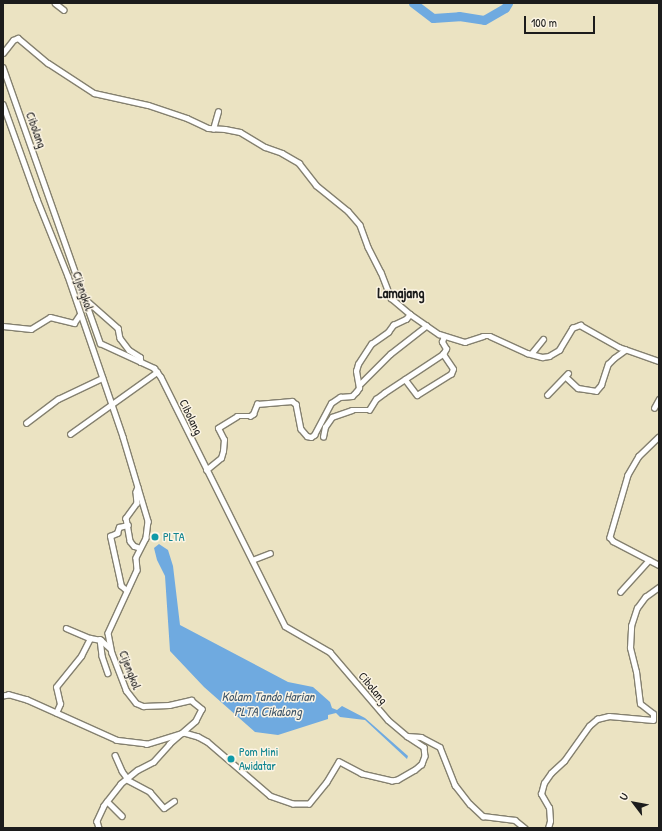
<!DOCTYPE html>
<style>
body{margin:0}
#map{position:relative;width:662px;height:831px;overflow:hidden;background:#ebe3c2;font-family:"Patrick Hand",sans-serif}
div>[style]{position:absolute}
.water>*{inset:0;background:#6faae0}
.river>*{height:9px;margin:-4.5px;padding:0 4.5px;transform-origin:4.5px;border-radius:4.5px;background:#6faae0}
.roads{filter:drop-shadow(1px 0 #84806f) drop-shadow(-1px 0 #84806f) drop-shadow(0 1px #84806f) drop-shadow(0 -1px #84806f)}
.minor>*{height:4.5px;margin:-2.25px;padding:0 2.25px;transform-origin:2.25px;border-radius:2.25px;background:#fff}
.dots>*{width:11px;height:11px;translate:-50% -50%;box-sizing:border-box;border:2px solid #fcf5e5;border-radius:50%}
span{translate:-50% -50%;white-space:nowrap;text-align:center;line-height:1.15;-webkit-text-stroke:3px #fcf5e5;paint-order:stroke}
.street-label{font-size:12px;color:#1c1c1c}
.culture-label{font-size:12px;color:#0d838f}
.left{translate:0 -50%;text-align:left}
.water-label{font-size:13px;color:#3d556a;font-style:italic}
.quarter-label{font-size:14px;color:#1c1c1c;font-weight:700}
.frame{position:absolute;inset:0;border:4px solid #1c1c1c;pointer-events:none}
.north{position:absolute;left:614px;top:783px;width:40px;height:40px;-webkit-text-stroke:3px #fcf5e5;paint-order:stroke;rotate:302deg;font-size:11px;font-weight:700;line-height:16px;text-align:center;color:#1c1c1c}
.north::after{content:'';display:block;margin:auto;width:14px;height:18px;background:#1c1c1c;clip-path:polygon(50% 0,100% 100%,50% 72%,0 100%)}
.scale{position:absolute;left:524px;top:16px;width:71px;height:18px;box-sizing:border-box;border:2px solid #1c1c1c;border-top:0;padding-left:5px;font-size:12px;line-height:14px;white-space:nowrap;color:#1c1c1c;-webkit-text-stroke:3px #fcf5e5;paint-order:stroke}
</style>
<div id="map">
<div class="water">
<i style="clip-path:polygon(159px 544px,168px 550px,173px 566px,180px 625px,288px 682px,313px 687px,330px 702px,332px 708px,337px 710px,342px 706px,365px 718px,408px 756px,407px 759px,365px 720px,340px 717px,336px 713px,328px 715px,328px 719px,278px 735px,255px 732px,204px 687px,170px 651px,165px 576px,157px 560px,154px 548px)"></i>
</div>
<div class="river">
<i style="left:413px;top:3px;width:25px;rotate:37deg"></i>
<i style="left:433px;top:18px;width:26px;rotate:-4deg"></i>
<i style="left:459px;top:16px;width:25px;rotate:9deg"></i>
<i style="left:484px;top:20px;width:24px;rotate:-30deg"></i>
<i style="left:505px;top:8px;width:6px;rotate:-59deg"></i>
</div>
<div class="roads">
<div class="minor">
<i style="left:55px;top:3px;width:11px;rotate:38deg"></i>
<i style="left:3px;top:53px;width:16px;rotate:-52deg"></i>
<i style="left:13px;top:40px;width:5px;rotate:-22deg"></i>
<i style="left:18px;top:38px;width:39px;rotate:40deg"></i>
<i style="left:48px;top:63px;width:55px;rotate:33.1deg"></i>
<i style="left:94px;top:93px;width:55px;rotate:12.5deg"></i>
<i style="left:148px;top:105px;width:41px;rotate:18.4deg"></i>
<i style="left:187px;top:118px;width:23px;rotate:25deg"></i>
<i style="left:208px;top:128px;width:17px;rotate:3deg"></i>
<i style="left:225px;top:129px;width:15px;rotate:11deg"></i>
<i style="left:240px;top:132px;width:29px;rotate:31deg"></i>
<i style="left:265px;top:147px;width:18px;rotate:19deg"></i>
<i style="left:282px;top:153px;width:20px;rotate:30deg"></i>
<i style="left:299px;top:163px;width:28px;rotate:52deg"></i>
<i style="left:316px;top:185px;width:41px;rotate:39.1deg"></i>
<i style="left:348px;top:211px;width:18px;rotate:49deg"></i>
<i style="left:360px;top:225px;width:23px;rotate:70deg"></i>
<i style="left:368px;top:247px;width:28px;rotate:63deg"></i>
<i style="left:381px;top:272px;width:28px;rotate:69deg"></i>
<i style="left:391px;top:298px;width:25px;rotate:40deg"></i>
<i style="left:410px;top:314px;width:35px;rotate:35deg"></i>
<i style="left:439px;top:334px;width:27px;rotate:17deg"></i>
<i style="left:465px;top:342px;width:19px;rotate:-18deg"></i>
<i style="left:483px;top:336px;width:7px"></i>
<i style="left:490px;top:336px;width:41px;rotate:24.7deg"></i>
<i style="left:527px;top:353px;width:16px;rotate:15deg"></i>
<i style="left:542px;top:357px;width:7px;rotate:-8deg"></i>
<i style="left:549px;top:356px;width:12px;rotate:-31deg"></i>
<i style="left:559px;top:350px;width:26px;rotate:-59deg"></i>
<i style="left:572px;top:328px;width:9px;rotate:-21deg"></i>
<i style="left:580px;top:325px;width:45px;rotate:29.4deg"></i>
<i style="left:619px;top:347px;width:42px;rotate:19.3deg"></i>
<i style="left:3px;top:67px;width:293px;rotate:70.6deg"></i>
<i style="left:100px;top:343px;width:60px;rotate:24.8deg"></i>
<i style="left:154px;top:368px;width:11px;rotate:52deg"></i>
<i style="left:161px;top:377px;width:278px;rotate:63.5deg"></i>
<i style="left:285px;top:626px;width:52px;rotate:30deg"></i>
<i style="left:330px;top:652px;width:89px;rotate:49.5deg"></i>
<i style="left:388px;top:720px;width:25px;rotate:40deg"></i>
<i style="left:407px;top:736px;width:20px;rotate:33deg"></i>
<i style="left:424px;top:747px;width:9px;rotate:84deg"></i>
<i style="left:425px;top:756px;width:9px;rotate:111deg"></i>
<i style="left:422px;top:764px;width:9px;rotate:139deg"></i>
<i style="left:415px;top:770px;width:20px;rotate:150deg"></i>
<i style="left:398px;top:780px;width:6px;rotate:171deg"></i>
<i style="left:392px;top:781px;width:31px;rotate:-167deg"></i>
<i style="left:362px;top:774px;width:26px;rotate:-152deg"></i>
<i style="left:339px;top:762px;width:23px;rotate:121deg"></i>
<i style="left:327px;top:782px;width:28px;rotate:129deg"></i>
<i style="left:309px;top:804px;width:16px;rotate:180deg"></i>
<i style="left:293px;top:804px;width:24px;rotate:-161deg"></i>
<i style="left:270px;top:796px;width:83px;rotate:-139.4deg"></i>
<i style="left:207px;top:742px;width:10px;rotate:-151deg"></i>
<i style="left:198px;top:737px;width:15px;rotate:-164deg"></i>
<i style="left:184px;top:733px;width:39px;rotate:163deg"></i>
<i style="left:147px;top:744px;width:31px;rotate:-173deg"></i>
<i style="left:116px;top:740px;width:98px;rotate:-155.8deg"></i>
<i style="left:27px;top:700px;width:19px;rotate:-164deg"></i>
<i style="left:9px;top:695px;width:6px;rotate:171deg"></i>
<i style="left:3px;top:104px;width:101px;rotate:70.3deg"></i>
<i style="left:37px;top:199px;width:83px;rotate:68.1deg"></i>
<i style="left:68px;top:276px;width:170px;rotate:71.1deg"></i>
<i style="left:123px;top:437px;width:88px;rotate:73.4deg"></i>
<i style="left:148px;top:521px;width:17px;rotate:97deg"></i>
<i style="left:146px;top:538px;width:22px;rotate:117deg"></i>
<i style="left:136px;top:558px;width:12px;rotate:85deg"></i>
<i style="left:137px;top:570px;width:69px;rotate:114.7deg"></i>
<i style="left:108px;top:633px;width:20px;rotate:79deg"></i>
<i style="left:112px;top:653px;width:40px;rotate:69deg"></i>
<i style="left:126px;top:690px;width:16px;rotate:52deg"></i>
<i style="left:136px;top:703px;width:8px;rotate:23deg"></i>
<i style="left:143px;top:706px;width:26px;rotate:-2deg"></i>
<i style="left:169px;top:705px;width:23px;rotate:-13deg"></i>
<i style="left:191px;top:700px;width:14px;rotate:39deg"></i>
<i style="left:202px;top:709px;width:13px;rotate:117deg"></i>
<i style="left:196px;top:721px;width:35px;rotate:139deg"></i>
<i style="left:170px;top:744px;width:24px;rotate:132deg"></i>
<i style="left:154px;top:762px;width:18px;rotate:153deg"></i>
<i style="left:138px;top:770px;width:22px;rotate:141deg"></i>
<i style="left:121px;top:784px;width:28px;rotate:128deg"></i>
<i style="left:104px;top:806px;width:17px;rotate:115deg"></i>
<i style="left:97px;top:821px;width:7px;rotate:74deg"></i>
<i style="left:213px;top:129px;width:18px;rotate:-74deg"></i>
<i style="left:85px;top:299px;width:44px;rotate:41.3deg"></i>
<i style="left:118px;top:328px;width:10px;rotate:79deg"></i>
<i style="left:120px;top:338px;width:15px;rotate:53deg"></i>
<i style="left:129px;top:350px;width:13px;rotate:32deg"></i>
<i style="left:140px;top:357px;width:5px;rotate:79deg"></i>
<i style="left:3px;top:326px;width:28px;rotate:6deg"></i>
<i style="left:31px;top:329px;width:22px;rotate:-32deg"></i>
<i style="left:50px;top:317px;width:25px;rotate:14deg"></i>
<i style="left:74px;top:323px;width:11px;rotate:-56deg"></i>
<i style="left:531px;top:354px;width:19px;rotate:-51deg"></i>
<i style="left:566px;top:377px;width:16px;rotate:43deg"></i>
<i style="left:578px;top:388px;width:18px;rotate:9deg"></i>
<i style="left:596px;top:391px;width:8px;rotate:-50deg"></i>
<i style="left:601px;top:385px;width:22px;rotate:-72deg"></i>
<i style="left:608px;top:364px;width:8px;rotate:-45deg"></i>
<i style="left:614px;top:358px;width:14px;rotate:-36deg"></i>
<i style="left:405px;top:379px;width:20px;rotate:53deg"></i>
<i style="left:417px;top:395px;width:40px;rotate:-32deg"></i>
<i style="left:451px;top:374px;width:5px;rotate:-68deg"></i>
<i style="left:453px;top:369px;width:18px;rotate:-124deg"></i>
<i style="left:359px;top:385px;width:44px;rotate:-45deg"></i>
<i style="left:390px;top:354px;width:46px;rotate:-37.9deg"></i>
<i style="left:547px;top:395px;width:30px;rotate:-46deg"></i>
<i style="left:654px;top:408px;width:10px;rotate:-61deg"></i>
<i style="left:26px;top:423px;width:40px;rotate:-37deg"></i>
<i style="left:58px;top:399px;width:49px;rotate:-25.5deg"></i>
<i style="left:70px;top:434px;width:107px;rotate:-35.5deg"></i>
<i style="left:323px;top:437px;width:10px;rotate:-79deg"></i>
<i style="left:325px;top:427px;width:12px;rotate:-55deg"></i>
<i style="left:332px;top:417px;width:21px;rotate:-19deg"></i>
<i style="left:352px;top:410px;width:17px"></i>
<i style="left:369px;top:410px;width:13px;rotate:-58deg"></i>
<i style="left:376px;top:399px;width:10px;rotate:-37deg"></i>
<i style="left:384px;top:393px;width:71px;rotate:-33.5deg"></i>
<i style="left:443px;top:354px;width:6px;rotate:-59deg"></i>
<i style="left:446px;top:349px;width:8px;rotate:-120deg"></i>
<i style="left:442px;top:342px;width:6px;rotate:-72deg"></i>
<i style="left:659px;top:437px;width:28px;rotate:136deg"></i>
<i style="left:639px;top:456px;width:22px;rotate:120deg"></i>
<i style="left:628px;top:475px;width:65px;rotate:106.2deg"></i>
<i style="left:610px;top:537px;width:5px;rotate:53deg"></i>
<i style="left:613px;top:541px;width:52px;rotate:27.6deg"></i>
<i style="left:206px;top:470px;width:19px;rotate:-39deg"></i>
<i style="left:221px;top:458px;width:7px;rotate:-74deg"></i>
<i style="left:223px;top:451px;width:11px;rotate:-85deg"></i>
<i style="left:224px;top:440px;width:13px;rotate:-117deg"></i>
<i style="left:218px;top:428px;width:22px;rotate:-32deg"></i>
<i style="left:237px;top:416px;width:13px"></i>
<i style="left:250px;top:416px;width:4px;rotate:-34deg"></i>
<i style="left:253px;top:414px;width:11px;rotate:-68deg"></i>
<i style="left:257px;top:404px;width:35px;rotate:-5deg"></i>
<i style="left:292px;top:401px;width:5px;rotate:37deg"></i>
<i style="left:296px;top:404px;width:25px;rotate:79deg"></i>
<i style="left:301px;top:429px;width:9px;rotate:49deg"></i>
<i style="left:307px;top:436px;width:4px;rotate:14deg"></i>
<i style="left:311px;top:437px;width:4px;rotate:-34deg"></i>
<i style="left:314px;top:435px;width:36px;rotate:-62deg"></i>
<i style="left:331px;top:403px;width:11px;rotate:-34deg"></i>
<i style="left:340px;top:397px;width:12px;rotate:-5deg"></i>
<i style="left:352px;top:396px;width:6px;rotate:-45deg"></i>
<i style="left:356px;top:392px;width:5px;rotate:-53deg"></i>
<i style="left:359px;top:388px;width:17px;rotate:-100deg"></i>
<i style="left:356px;top:371px;width:7px;rotate:-74deg"></i>
<i style="left:358px;top:364px;width:24px;rotate:-57deg"></i>
<i style="left:371px;top:344px;width:21px;rotate:-35deg"></i>
<i style="left:388px;top:332px;width:9px;rotate:-54deg"></i>
<i style="left:393px;top:325px;width:14px;rotate:-25deg"></i>
<i style="left:406px;top:319px;width:6px;rotate:-51deg"></i>
<i style="left:138px;top:487px;width:5px;rotate:112deg"></i>
<i style="left:136px;top:492px;width:11px;rotate:85deg"></i>
<i style="left:137px;top:503px;width:19px;rotate:126deg"></i>
<i style="left:126px;top:518px;width:23px;rotate:80deg"></i>
<i style="left:130px;top:541px;width:6px;rotate:51deg"></i>
<i style="left:134px;top:546px;width:6px;rotate:18deg"></i>
<i style="left:252px;top:560px;width:19px;rotate:-21deg"></i>
<i style="left:127px;top:591px;width:8px;rotate:-140deg"></i>
<i style="left:121px;top:586px;width:51px;rotate:-102.4deg"></i>
<i style="left:110px;top:536px;width:8px;rotate:-23deg"></i>
<i style="left:117px;top:533px;width:6px;rotate:-72deg"></i>
<i style="left:119px;top:527px;width:9px;rotate:-13deg"></i>
<i style="left:620px;top:592px;width:43px;rotate:-47.8deg"></i>
<i style="left:66px;top:628px;width:26px;rotate:23deg"></i>
<i style="left:90px;top:638px;width:11px;rotate:10deg"></i>
<i style="left:101px;top:640px;width:12px;rotate:42deg"></i>
<i style="left:100px;top:639px;width:17px;rotate:83deg"></i>
<i style="left:102px;top:656px;width:18px;rotate:71deg"></i>
<i style="left:56px;top:713px;width:10px;rotate:-66deg"></i>
<i style="left:60px;top:704px;width:17px;rotate:-103deg"></i>
<i style="left:56px;top:687px;width:40px;rotate:-51deg"></i>
<i style="left:81px;top:656px;width:20px;rotate:-63deg"></i>
<i style="left:407px;top:736px;width:14px;rotate:4deg"></i>
<i style="left:421px;top:737px;width:21px;rotate:28deg"></i>
<i style="left:440px;top:747px;width:41px;rotate:68.5deg"></i>
<i style="left:455px;top:785px;width:24px;rotate:52deg"></i>
<i style="left:470px;top:804px;width:18px;rotate:43deg"></i>
<i style="left:483px;top:816px;width:32px;rotate:7deg"></i>
<i style="left:515px;top:820px;width:13px;rotate:39deg"></i>
<i style="left:115px;top:755px;width:17px;rotate:66deg"></i>
<i style="left:122px;top:771px;width:9px;rotate:54deg"></i>
<i style="left:126px;top:779px;width:27px;rotate:28deg"></i>
<i style="left:150px;top:792px;width:21px;rotate:49deg"></i>
<i style="left:164px;top:808px;width:12px;rotate:-35deg"></i>
<i style="left:107px;top:801px;width:21px;rotate:45deg"></i>
<i style="left:548px;top:828px;width:7px;rotate:-74deg"></i>
<i style="left:550px;top:821px;width:13px;rotate:-94deg"></i>
<i style="left:549px;top:808px;width:16px;rotate:-120deg"></i>
<i style="left:541px;top:794px;width:11px;rotate:-75deg"></i>
<i style="left:544px;top:783px;width:12px;rotate:-55deg"></i>
<i style="left:551px;top:773px;width:18px;rotate:-43deg"></i>
<i style="left:564px;top:761px;width:43px;rotate:-54.5deg"></i>
<i style="left:589px;top:726px;width:11px;rotate:-41deg"></i>
<i style="left:597px;top:719px;width:12px;rotate:-14deg"></i>
<i style="left:609px;top:716px;width:44px;rotate:5.2deg"></i>
<i style="left:653px;top:720px;width:6px;rotate:-90deg"></i>
<i style="left:653px;top:714px;width:16px;rotate:-142deg"></i>
<i style="left:640px;top:704px;width:32px;rotate:-97deg"></i>
<i style="left:636px;top:672px;width:25px;rotate:-104deg"></i>
<i style="left:630px;top:648px;width:22px;rotate:-87deg"></i>
<i style="left:631px;top:626px;width:19px;rotate:-72deg"></i>
<i style="left:637px;top:608px;width:14px;rotate:-54deg"></i>
<i style="left:645px;top:597px;width:17px;rotate:-36deg"></i>
</div>
</div>
<div class="dots">
<i style="left:155px;top:537px;background:#0f9aa8"></i>
<i style="left:231px;top:759px;background:#0f9aa8"></i>
</div>
<div class="street-label">
<span style="left:36px;top:130px;rotate:70deg">Cibolang</span>
<span style="left:83px;top:291px;rotate:71deg">Cijengkol</span>
<span style="left:191px;top:417px;rotate:64deg">Cibolang</span>
<span style="left:130px;top:670px;rotate:69deg">Cijengkol</span>
<span style="left:373px;top:688px;rotate:50deg">Cibolang</span>
</div>
<div class="culture-label">
<span class="left" style="left:163px;top:537px">PLTA</span>
<span class="left" style="left:239px;top:759px">Pom Mini<br>Awidatar</span>
</div>
<div class="water-label">
<span style="left:268px;top:704px">Kolam Tando Harian<br>PLTA Cikalong</span>
</div>
<div class="quarter-label">
<span style="left:401px;top:293px">Lamajang</span>
</div>
<div class="frame"></div>
<div class="north">U</div>
<div class="scale">100 m</div>
</div>
